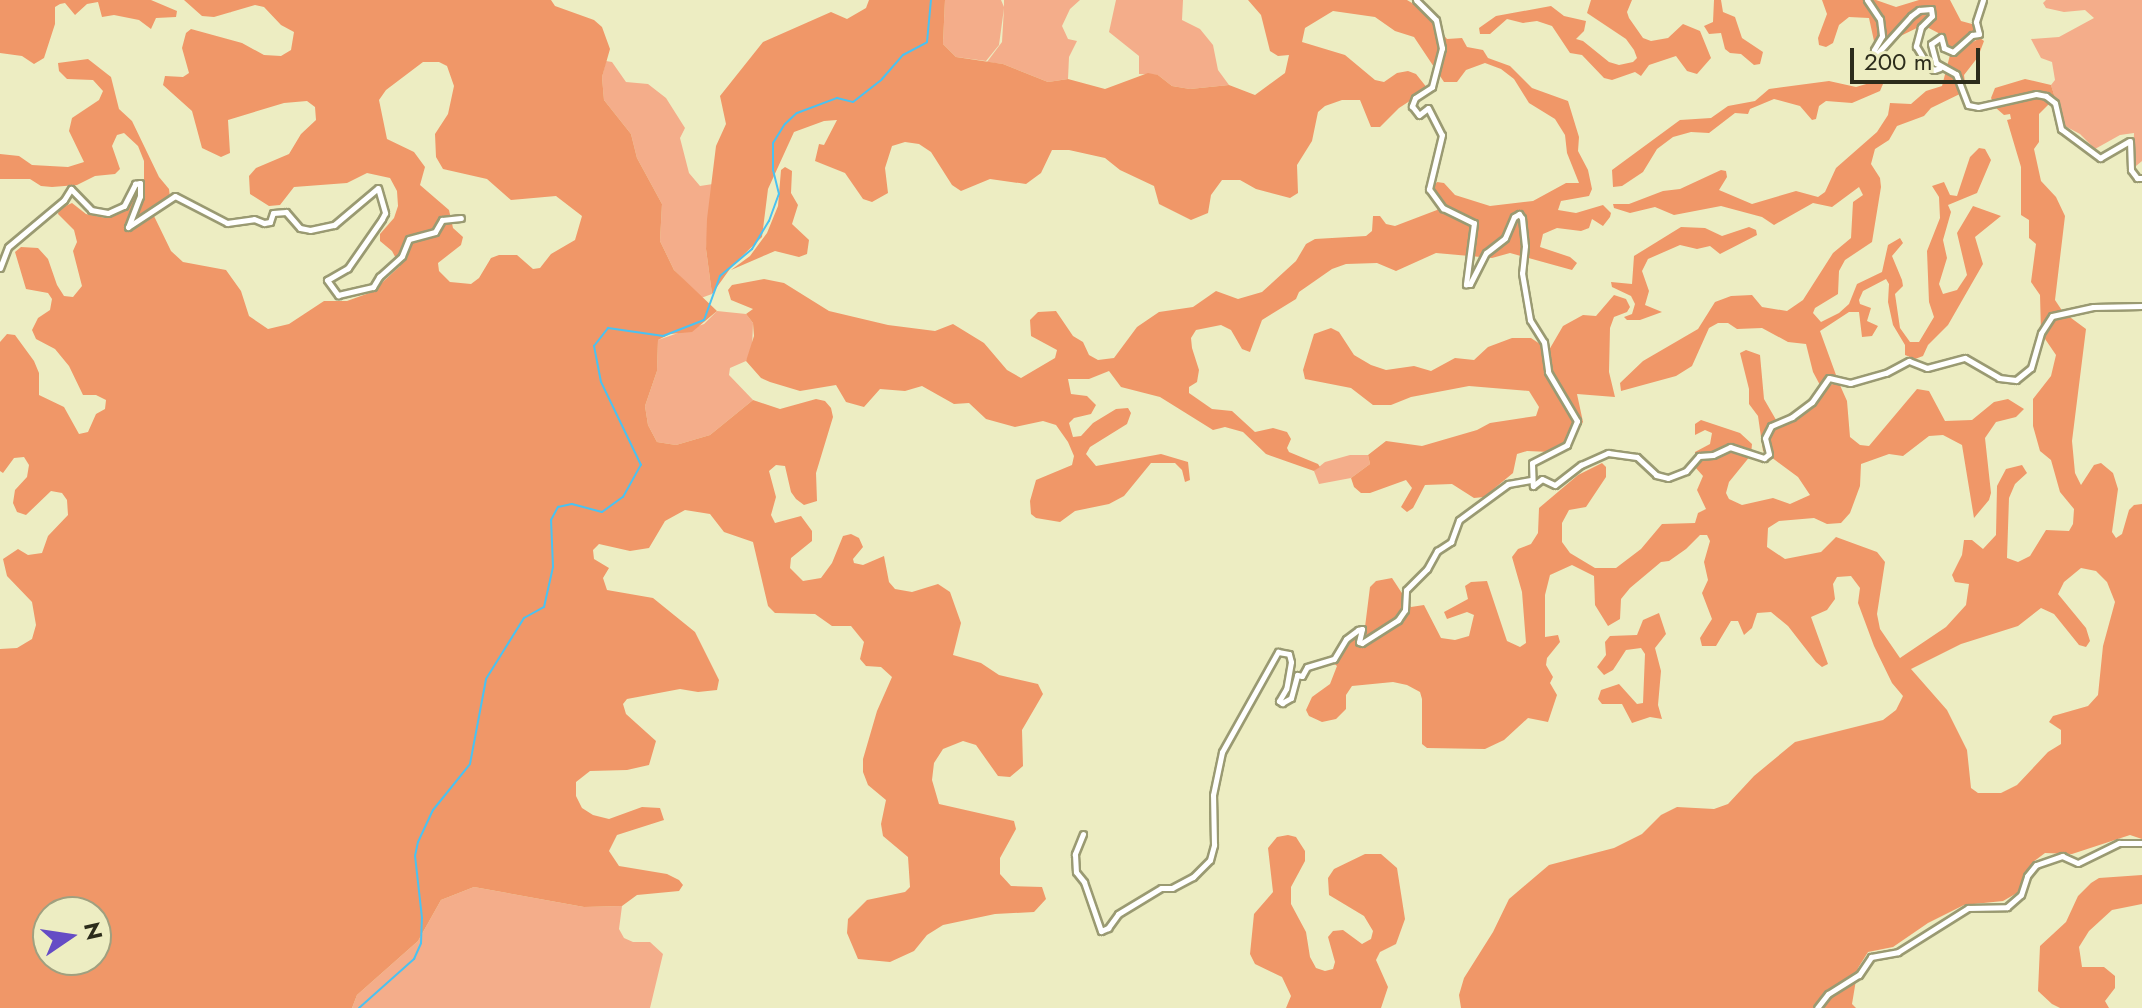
<!DOCTYPE html>
<style>
body{margin:0}
#map{position:relative;width:2142px;height:1008px;overflow:hidden;background:#ededc2;font-family:Jost,sans-serif}
div>[style]{position:absolute}
.green>*{inset:0;background:#f4ad8a}
.forest>*{inset:0;background:#f09768}
.stream>*{height:2px;margin:-1px;padding:0 1px;transform-origin:1px;border-radius:1px;background:#4ac2f1}
.roads{filter:drop-shadow(2px 0 #9a9a72) drop-shadow(-2px 0 #9a9a72) drop-shadow(0 2px #9a9a72) drop-shadow(0 -2px #9a9a72)}
.minor>*{height:5px;margin:-2.5px;padding:0 2.5px;transform-origin:2.5px;border-radius:2.5px;background:#fff}
span{translate:-50% -50%;white-space:nowrap;text-align:center;line-height:1.15;-webkit-text-stroke:8px #ededc2;paint-order:stroke}
.north{position:absolute;left:32px;top:896px;width:80px;height:80px;box-sizing:border-box;background:#ededc2;border:2px solid #a0a07f;border-radius:50%;rotate:77deg;font-size:22px;font-weight:700;line-height:32px;text-align:center;color:#2c2c1b}
.north::after{content:'';display:block;margin:auto;width:28px;height:36px;background:#654cc5;clip-path:polygon(50% 0,100% 100%,50% 72%,0 100%)}
.scale{position:absolute;left:1850px;top:48px;width:130px;height:36px;box-sizing:border-box;border:4px solid #2c2c1b;border-top:0;padding-left:10px;font-size:24px;line-height:28px;white-space:nowrap;color:#2c2c1b;-webkit-text-stroke:6px #ededc2;paint-order:stroke}
</style>
<div id="map">
<div class="green">
<i style="clip-path:polygon(945px 0,1001px 0,1004px 7px,1004px 0,1080px 0,1070px 9px,1062px 26px,1068px 39px,1077px 41px,1069px 57px,1068px 79px,1048px 82px,1003px 64px,987px 62px,1002px 42px,1004px 8px,999px 45px,986px 61px,956px 57px,943px 44px)"></i>
<i style="clip-path:polygon(1116px 0,1183px 0,1182px 20px,1200px 29px,1213px 45px,1218px 70px,1229px 85px,1190px 89px,1172px 86px,1158px 75px,1139px 74px,1139px 56px,1109px 32px)"></i>
<i style="clip-path:polygon(2046px 0,2142px 0,2142px 161px,2136px 166px,2133px 165px,2134px 133px,2120px 135px,2095px 149px,2080px 134px,2063px 125px,2051px 85px,2055px 80px,2052px 62px,2041px 58px,2031px 39px,2059px 37px,2094px 18px,2085px 10px,2064px 12px,2046px 8px,2043px 3px)"></i>
<i style="clip-path:polygon(606px 61px,612px 62px,626px 82px,648px 84px,666px 98px,685px 128px,680px 138px,689px 173px,700px 186px,713px 184px,706px 249px,712px 294px,701px 298px,674px 270px,660px 241px,662px 204px,637px 158px,631px 134px,604px 100px,602px 77px)"></i>
<i style="clip-path:polygon(717px 311px,746px 314px,753px 323px,752px 349px,746px 361px,730px 368px,729px 375px,753px 400px,710px 435px,676px 445px,657px 442px,648px 425px,645px 406px,657px 371px,658px 340px,704px 324px)"></i>
<i style="clip-path:polygon(1350px 455px,1368px 455px,1370px 464px,1351px 478px,1319px 484px,1314px 471px,1325px 462px)"></i>
<i style="clip-path:polygon(474px 887px,584px 907px,622px 906px,619px 929px,624px 938px,633px 942px,650px 942px,663px 954px,650px 1008px,352px 1008px,357px 995px,418px 941px,441px 900px)"></i>
</div>
<div class="forest">
<i style="clip-path:polygon(0 0,151px 0,177px 11px,176px 17px,156px 18px,151px 29px,139px 20px,114px 15px,102px 17px,98px 2px,87px 4px,75px 15px,65px 3px,60px 4px,55px 7px,55px 24px,44px 58px,34px 64px,22px 56px,0 53px)"></i>
<i style="clip-path:polygon(evenodd,184px 0,551px 0,555px 6px,594px 20px,602px 27px,610px 49px,602px 77px,604px 100px,631px 134px,637px 158px,662px 204px,660px 241px,674px 270px,717px 311px,692px 332px,670px 334px,658px 340px,657px 371px,645px 406px,648px 425px,657px 442px,676px 445px,710px 435px,753px 400px,780px 409px,816px 399px,825px 401px,831px 408px,833px 417px,816px 473px,817px 501px,804px 505px,796px 499px,791px 492px,785px 466px,776px 465px,769px 471px,776px 497px,771px 515px,775px 523px,801px 516px,812px 531px,812px 541px,791px 558px,790px 568px,803px 581px,821px 578px,832px 563px,843px 536px,851px 534px,859px 538px,863px 547px,853px 559px,854px 563px,863px 565px,884px 556px,889px 582px,895px 589px,912px 592px,938px 584px,950px 592px,961px 623px,953px 655px,981px 663px,999px 675px,1038px 684px,1043px 694px,1022px 730px,1023px 766px,1010px 777px,998px 776px,976px 745px,963px 741px,943px 749px,934px 763px,932px 780px,939px 804px,1014px 821px,1016px 829px,1000px 858px,1000px 874px,1011px 886px,1042px 887px,1046px 899px,1034px 912px,995px 914px,943px 925px,927px 935px,914px 951px,890px 962px,858px 959px,847px 933px,848px 919px,867px 900px,905px 892px,910px 887px,908px 857px,883px 836px,881px 824px,886px 800px,868px 785px,863px 772px,863px 759px,877px 711px,892px 677px,881px 667px,866px 666px,860px 659px,864px 642px,851px 626px,832px 626px,815px 614px,775px 613px,768px 606px,753px 542px,724px 532px,710px 514px,685px 510px,665px 521px,649px 548px,630px 551px,599px 544px,593px 550px,594px 559px,609px 568px,603px 578px,607px 590px,653px 598px,695px 632px,719px 680px,717px 690px,698px 692px,680px 689px,627px 699px,623px 704px,626px 714px,656px 741px,649px 765px,627px 770px,590px 771px,576px 782px,576px 796px,582px 808px,593px 815px,609px 819px,642px 807px,660px 808px,664px 820px,617px 835px,609px 851px,619px 866px,667px 874px,679px 880px,683px 885px,679px 891px,637px 895px,622px 906px,584px 907px,474px 887px,441px 900px,418px 941px,357px 995px,352px 1008px,0 1008px,0 649px,17px 648px,32px 639px,36px 625px,32px 602px,7px 576px,3px 559px,18px 549px,28px 555px,42px 553px,48px 536px,68px 515px,67px 500px,62px 493px,51px 491px,26px 515px,17px 512px,13px 503px,15px 490px,27px 477px,29px 465px,24px 457px,14px 458px,3px 473px,0 471px,0 342px,7px 334px,15px 335px,34px 361px,39px 373px,39px 395px,64px 407px,79px 434px,88px 432px,96px 414px,105px 409px,106px 400px,96px 395px,83px 395px,69px 366px,55px 349px,36px 339px,32px 330px,38px 318px,50px 310px,52px 299px,48px 293px,26px 289px,15px 252px,21px 247px,38px 248px,48px 259px,57px 285px,64px 296px,73px 297px,82px 286px,73px 251px,77px 242px,74px 230px,58px 214px,59px 209px,72px 203px,86px 214px,106px 218px,128px 205px,134px 196px,142px 197px,144px 184px,144px 161px,138px 146px,124px 133px,117px 135px,112px 146px,120px 169px,115px 174px,95px 176px,77px 185px,52px 187px,41px 186px,30px 179px,0 179px,0 154px,19px 156px,32px 165px,68px 167px,84px 162px,69px 131px,72px 118px,99px 100px,103px 91px,93px 80px,67px 79px,59px 71px,58px 63px,88px 59px,111px 77px,119px 109px,132px 121px,159px 177px,169px 189px,171px 205px,154px 216px,171px 251px,183px 262px,226px 270px,241px 291px,249px 316px,268px 329px,289px 324px,324px 301px,347px 301px,372px 292px,400px 266px,392px 251px,380px 241px,380px 234px,394px 218px,398px 206px,397px 191px,390px 178px,367px 173px,347px 183px,294px 187px,280px 205px,269px 206px,250px 194px,249px 176px,256px 168px,289px 154px,301px 134px,316px 120px,315px 107px,307px 101px,284px 103px,228px 120px,230px 153px,221px 157px,202px 148px,192px 111px,163px 85px,165px 76px,183px 77px,189px 73px,182px 48px,186px 33px,191px 29px,242px 43px,264px 55px,281px 56px,291px 50px,294px 32px,281px 25px,264px 7px,255px 5px,214px 17px,202px 16px,184px 0,423px 62px,439px 62px,447px 66px,454px 86px,448px 114px,435px 134px,436px 157px,443px 169px,487px 179px,511px 200px,556px 196px,582px 216px,575px 240px,551px 254px,540px 268px,533px 269px,517px 255px,499px 255px,491px 258px,479px 278px,471px 284px,450px 282px,439px 271px,438px 263px,461px 245px,463px 237px,453px 228px,449px 210px,420px 185px,425px 167px,414px 152px,387px 139px,379px 100px,386px 90px,423px 62px,184px 0,48px 912px,96px 912px,96px 960px,48px 960px,48px 912px)"></i>
<i style="clip-path:polygon(869px 0,945px 0,943px 44px,956px 57px,1003px 64px,1048px 82px,1068px 79px,1105px 89px,1148px 73px,1158px 75px,1172px 86px,1190px 89px,1229px 85px,1255px 95px,1285px 73px,1289px 55px,1278px 56px,1270px 51px,1261px 15px,1248px 0,1407px 0,1422px 9px,1447px 39px,1462px 38px,1467px 47px,1483px 50px,1488px 58px,1510px 66px,1532px 88px,1568px 101px,1579px 137px,1578px 151px,1588px 170px,1592px 189px,1589px 196px,1561px 201px,1558px 210px,1576px 213px,1603px 205px,1611px 213px,1610px 217px,1603px 226px,1592px 219px,1589px 228px,1581px 231px,1557px 228px,1543px 234px,1540px 247px,1570px 257px,1577px 263px,1572px 270px,1510px 253px,1492px 258px,1436px 253px,1396px 271px,1377px 263px,1346px 264px,1332px 269px,1299px 292px,1296px 299px,1262px 320px,1250px 352px,1242px 349px,1231px 330px,1221px 325px,1196px 330px,1191px 338px,1192px 348px,1199px 370px,1197px 382px,1189px 387px,1189px 393px,1212px 409px,1232px 411px,1255px 432px,1273px 428px,1287px 432px,1291px 439px,1287px 448px,1289px 452px,1318px 464px,1320px 467px,1314px 471px,1266px 454px,1243px 432px,1225px 427px,1213px 430px,1160px 397px,1121px 387px,1109px 371px,1089px 379px,1068px 379px,1071px 394px,1087px 396px,1096px 405px,1091px 414px,1074px 418px,1069px 423px,1073px 437px,1081px 436px,1093px 423px,1116px 409px,1128px 408px,1131px 413px,1127px 424px,1090px 447px,1086px 454px,1096px 466px,1161px 454px,1188px 462px,1190px 480px,1185px 482px,1182px 470px,1175px 463px,1151px 463px,1124px 496px,1109px 504px,1075px 511px,1060px 522px,1036px 518px,1031px 514px,1030px 501px,1036px 480px,1072px 465px,1074px 456px,1068px 442px,1056px 425px,1043px 421px,1015px 427px,986px 419px,969px 403px,954px 404px,922px 386px,905px 391px,880px 389px,864px 407px,846px 402px,836px 385px,800px 391px,770px 382px,761px 378px,746px 361px,754px 336px,753px 323px,746px 314px,753px 309px,731px 300px,728px 290px,732px 285px,764px 279px,784px 283px,829px 311px,888px 325px,935px 331px,953px 324px,984px 343px,1007px 370px,1021px 378px,1055px 358px,1057px 350px,1031px 336px,1030px 320px,1038px 312px,1056px 311px,1073px 336px,1083px 342px,1089px 355px,1098px 360px,1114px 358px,1137px 327px,1159px 312px,1193px 307px,1216px 291px,1238px 299px,1262px 292px,1296px 261px,1306px 244px,1315px 239px,1366px 236px,1372px 231px,1373px 216px,1380px 216px,1386px 224px,1395px 226px,1437px 210px,1441px 206px,1433px 188px,1437px 182px,1444px 183px,1455px 195px,1490px 206px,1533px 201px,1566px 183px,1579px 183px,1567px 153px,1565px 135px,1555px 119px,1529px 103px,1514px 79px,1501px 69px,1485px 63px,1466px 70px,1457px 82px,1444px 82px,1414px 37px,1395px 31px,1375px 17px,1333px 11px,1305px 28px,1302px 42px,1345px 55px,1375px 80px,1384px 82px,1397px 73px,1408px 71px,1416px 74px,1428px 89px,1399px 108px,1380px 127px,1371px 127px,1360px 100px,1342px 100px,1325px 106px,1318px 112px,1312px 141px,1297px 165px,1298px 193px,1290px 198px,1256px 189px,1240px 180px,1222px 180px,1211px 195px,1208px 213px,1191px 220px,1159px 204px,1154px 186px,1120px 170px,1105px 158px,1069px 150px,1052px 150px,1041px 173px,1026px 184px,990px 179px,961px 191px,952px 185px,931px 152px,919px 144px,905px 142px,892px 146px,885px 168px,888px 193px,872px 202px,863px 199px,845px 173px,815px 161px,819px 144px,824px 145px,837px 120px,824px 121px,794px 132px,768px 189px,762px 237px,732px 266px,712px 294px,706px 249px,707px 219px,716px 146px,726px 124px,720px 96px,763px 42px,831px 12px,847px 19px,866px 8px)"></i>
<i style="clip-path:polygon(1591px 0,1632px 0,1627px 12px,1629px 18px,1643px 38px,1651px 41px,1668px 38px,1683px 24px,1700px 31px,1711px 58px,1697px 74px,1687px 71px,1676px 56px,1649px 65px,1641px 76px,1635px 72px,1612px 80px,1604px 78px,1582px 55px,1570px 53px,1552px 26px,1537px 21px,1523px 23px,1507px 19px,1490px 34px,1480px 34px,1479px 28px,1496px 16px,1551px 6px,1564px 16px,1586px 21px,1584px 31px,1576px 39px,1583px 41px,1609px 62px,1619px 65px,1633px 62px,1637px 58px,1634px 50px,1626px 39px,1587px 13px)"></i>
<i style="clip-path:polygon(1714px 0,1721px 0,1723px 12px,1735px 17px,1742px 38px,1763px 52px,1760px 64px,1754px 65px,1741px 54px,1730px 53px,1725px 49px,1721px 33px,1709px 34px,1704px 26px,1713px 22px)"></i>
<i style="clip-path:polygon(1822px 0,1876px 0,1896px 7px,1919px 0,1950px 0,1961px 21px,1972px 24px,1975px 30px,1953px 49px,1948px 47px,1946px 37px,1923px 25px,1882px 45px,1874px 41px,1869px 18px,1849px 17px,1839px 25px,1833px 43px,1826px 47px,1819px 45px,1818px 38px,1827px 14px)"></i>
<i style="clip-path:polygon(1980px 38px,1984px 41px,1978px 57px,1964px 75px,1966px 91px,1931px 108px,1924px 116px,1897px 126px,1889px 140px,1875px 149px,1871px 164px,1880px 178px,1881px 187px,1872px 242px,1845px 260px,1839px 271px,1838px 294px,1815px 308px,1813px 313px,1821px 322px,1839px 313px,1849px 304px,1857px 284px,1882px 272px,1888px 245px,1900px 238px,1903px 243px,1892px 256px,1902px 280px,1903px 286px,1895px 294px,1900px 328px,1910px 342px,1919px 342px,1934px 317px,1929px 302px,1927px 251px,1940px 218px,1939px 197px,1932px 186px,1944px 182px,1950px 195px,1957px 196px,1970px 157px,1979px 148px,1985px 149px,1991px 160px,1977px 193px,1948px 205px,1951px 212px,1943px 240px,1947px 258px,1939px 284px,1943px 294px,1957px 290px,1967px 275px,1957px 233px,1973px 206px,2001px 216px,1975px 237px,1983px 264px,1948px 325px,1928px 345px,1923px 356px,1915px 359px,1905px 355px,1905px 345px,1893px 325px,1888px 302px,1889px 284px,1886px 279px,1863px 291px,1859px 300px,1860px 304px,1871px 308px,1867px 321px,1878px 326px,1872px 336px,1862px 337px,1859px 312px,1849px 312px,1820px 331px,1836px 375px,1827px 376px,1821px 387px,1813px 372px,1806px 344px,1788px 342px,1762px 328px,1737px 329px,1728px 323px,1718px 323px,1709px 328px,1692px 366px,1676px 376px,1621px 391px,1620px 383px,1643px 361px,1698px 329px,1715px 302px,1731px 296px,1752px 295px,1762px 307px,1787px 311px,1803px 300px,1833px 253px,1851px 238px,1853px 202px,1863px 195px,1859px 187px,1832px 207px,1813px 203px,1774px 225px,1762px 217px,1721px 206px,1674px 215px,1655px 207px,1630px 213px,1614px 208px,1613px 204px,1629px 204px,1663px 191px,1680px 189px,1721px 170px,1726px 171px,1727px 177px,1719px 190px,1752px 204px,1796px 191px,1818px 197px,1825px 192px,1836px 168px,1877px 132px,1888px 115px,1890px 103px,1911px 104px,1926px 91px,1942px 86px,1950px 55px)"></i>
<i style="clip-path:polygon(evenodd,2025px 79px,2051px 85px,2055px 98px,2039px 114px,2039px 142px,2034px 149px,2041px 181px,2056px 197px,2065px 216px,2055px 300px,2063px 312px,2086px 329px,2072px 441px,2075px 473px,2081px 485px,2094px 465px,2101px 463px,2113px 473px,2118px 489px,2112px 532px,2116px 538px,2122px 534px,2129px 510px,2134px 505px,2142px 504px,2142px 839px,2130px 835px,2072px 854px,2045px 853px,2033px 862px,2017px 893px,2003px 901px,1964px 905px,1928px 923px,1893px 947px,1868px 952px,1858px 968px,1852px 1004px,1856px 1008px,1461px 1008px,1459px 995px,1464px 978px,1493px 932px,1509px 899px,1549px 865px,1614px 848px,1642px 834px,1661px 815px,1677px 807px,1714px 809px,1728px 804px,1754px 776px,1795px 742px,1883px 720px,1896px 710px,1903px 696px,1892px 683px,1874px 646px,1858px 603px,1860px 588px,1851px 576px,1837px 577px,1833px 584px,1835px 599px,1827px 610px,1811px 617px,1828px 664px,1822px 667px,1816px 662px,1788px 626px,1771px 612px,1757px 613px,1752px 628px,1744px 635px,1738px 621px,1731px 621px,1716px 646px,1702px 646px,1700px 638px,1712px 619px,1702px 593px,1708px 580px,1704px 562px,1710px 541px,1707px 535px,1700px 535px,1686px 549px,1669px 561px,1661px 562px,1630px 588px,1621px 599px,1620px 619px,1608px 626px,1595px 605px,1594px 576px,1572px 565px,1550px 575px,1545px 595px,1545px 637px,1558px 635px,1560px 642px,1547px 658px,1546px 665px,1553px 677px,1550px 683px,1557px 695px,1548px 722px,1528px 718px,1504px 740px,1485px 749px,1427px 748px,1422px 744px,1422px 699px,1420px 692px,1407px 685px,1393px 682px,1352px 686px,1346px 695px,1346px 709px,1336px 719px,1322px 722px,1309px 716px,1306px 710px,1312px 697px,1330px 684px,1337px 666px,1332px 662px,1348px 640px,1365px 627px,1370px 587px,1376px 581px,1392px 578px,1411px 607px,1424px 605px,1441px 638px,1455px 640px,1469px 636px,1474px 615px,1467px 612px,1447px 619px,1444px 612px,1468px 599px,1465px 586px,1471px 582px,1487px 581px,1507px 641px,1520px 647px,1526px 643px,1522px 592px,1512px 557px,1518px 549px,1531px 544px,1538px 533px,1539px 508px,1578px 475px,1602px 463px,1606px 467px,1606px 477px,1586px 507px,1569px 510px,1562px 523px,1562px 542px,1570px 553px,1595px 568px,1616px 568px,1641px 549px,1662px 524px,1695px 523px,1698px 513px,1706px 509px,1697px 490px,1703px 476px,1695px 467px,1695px 452px,1710px 444px,1712px 433px,1705px 430px,1695px 435px,1695px 424px,1701px 420px,1740px 433px,1752px 444px,1751px 455px,1729px 482px,1726px 493px,1729px 499px,1742px 505px,1773px 498px,1790px 504px,1810px 495px,1798px 477px,1763px 451px,1758px 416px,1749px 404px,1749px 389px,1740px 353px,1746px 350px,1760px 355px,1764px 399px,1779px 425px,1795px 420px,1828px 385px,1839px 383px,1847px 401px,1850px 437px,1860px 445px,1869px 446px,1917px 389px,1929px 391px,1945px 421px,1972px 420px,1994px 402px,2008px 399px,2024px 409px,2016px 417px,1996px 422px,1985px 438px,1991px 493px,1989px 500px,1974px 518px,1962px 445px,1943px 435px,1929px 436px,1903px 456px,1889px 454px,1861px 464px,1860px 486px,1850px 513px,1841px 523px,1827px 524px,1814px 518px,1779px 521px,1768px 528px,1767px 547px,1785px 559px,1821px 552px,1836px 537px,1877px 552px,1885px 562px,1877px 614px,1880px 629px,1900px 658px,1946px 627px,1966px 605px,1969px 584px,1955px 582px,1952px 575px,1962px 555px,1964px 540px,1972px 540px,1983px 549px,1996px 535px,1997px 486px,2006px 469px,2022px 465px,2027px 473px,2015px 484px,2009px 498px,2007px 558px,2018px 562px,2030px 556px,2046px 530px,2069px 531px,2073px 524px,2074px 509px,2060px 492px,2051px 460px,2040px 451px,2033px 426px,2033px 399px,2051px 376px,2056px 355px,2041px 333px,2040px 295px,2031px 282px,2036px 244px,2029px 238px,2029px 220px,2021px 215px,2021px 167px,2007px 120px,2011px 119px,2010px 114px,2004px 115px,1996px 108px,1991px 98px,1995px 88px,2025px 79px,2081px 568px,2096px 571px,2107px 582px,2115px 602px,2103px 646px,2098px 695px,2088px 706px,2053px 716px,2049px 722px,2061px 730px,2061px 744px,2048px 752px,2017px 785px,2001px 793px,1978px 793px,1971px 788px,1967px 750px,1947px 710px,1911px 669px,1961px 644px,2018px 626px,2041px 608px,2054px 614px,2079px 645px,2086px 647px,2090px 641px,2086px 628px,2058px 594px,2064px 582px,2081px 568px)"></i>
<i style="clip-path:polygon(1829px 81px,1856px 87px,1873px 82px,1883px 84px,1880px 91px,1852px 103px,1826px 101px,1819px 106px,1816px 119px,1812px 120px,1800px 106px,1774px 99px,1750px 109px,1748px 114px,1735px 113px,1709px 133px,1691px 132px,1673px 137px,1657px 149px,1643px 172px,1622px 186px,1613px 187px,1612px 170px,1680px 120px,1711px 118px,1728px 106px,1755px 101px,1769px 89px)"></i>
<i style="clip-path:polygon(785px 167px,792px 171px,791px 193px,798px 205px,792px 224px,809px 240px,807px 254px,799px 257px,775px 251px,731px 270px,750px 256px,767px 233px,778px 206px,781px 170px)"></i>
<i style="clip-path:polygon(1681px 227px,1705px 228px,1722px 236px,1749px 227px,1756px 230px,1757px 235px,1720px 254px,1710px 246px,1697px 249px,1680px 245px,1648px 259px,1642px 271px,1649px 291px,1645px 305px,1662px 312px,1640px 320px,1627px 320px,1624px 317px,1632px 314px,1635px 304px,1631px 296px,1612px 287px,1611px 282px,1632px 284px,1634px 256px)"></i>
<i style="clip-path:polygon(1614px 295px,1626px 299px,1630px 307px,1627px 312px,1614px 317px,1610px 328px,1609px 372px,1615px 397px,1577px 394px,1583px 422px,1569px 446px,1550px 452px,1527px 451px,1517px 454px,1513px 473px,1484px 497px,1474px 498px,1452px 484px,1425px 485px,1413px 508px,1407px 512px,1401px 507px,1412px 488px,1406px 480px,1370px 493px,1361px 493px,1354px 487px,1351px 478px,1370px 464px,1368px 455px,1386px 441px,1422px 446px,1477px 430px,1490px 423px,1536px 416px,1539px 407px,1529px 391px,1469px 386px,1411px 397px,1391px 405px,1373px 405px,1351px 388px,1305px 379px,1303px 370px,1314px 334px,1331px 328px,1339px 332px,1354px 355px,1371px 365px,1386px 370px,1414px 366px,1431px 371px,1455px 358px,1474px 360px,1488px 347px,1512px 338px,1531px 338px,1549px 350px,1563px 326px,1583px 315px,1596px 316px)"></i>
<i style="clip-path:polygon(1659px 613px,1666px 634px,1655px 648px,1661px 671px,1658px 705px,1662px 719px,1650px 717px,1632px 723px,1622px 704px,1602px 704px,1598px 699px,1601px 690px,1619px 684px,1637px 704px,1643px 703px,1645px 654px,1641px 648px,1626px 650px,1613px 670px,1604px 675px,1597px 667px,1606px 655px,1605px 642px,1610px 636px,1637px 635px,1643px 620px)"></i>
<i style="clip-path:polygon(1288px 835px,1296px 837px,1305px 851px,1305px 861px,1291px 887px,1291px 904px,1306px 932px,1310px 957px,1316px 968px,1325px 971px,1333px 969px,1335px 962px,1328px 937px,1333px 931px,1343px 930px,1362px 944px,1371px 939px,1373px 931px,1364px 916px,1329px 895px,1328px 878px,1334px 869px,1365px 854px,1381px 854px,1397px 868px,1405px 919px,1396px 944px,1380px 952px,1376px 960px,1388px 987px,1381px 1008px,1286px 1008px,1291px 996px,1282px 977px,1255px 964px,1250px 954px,1254px 914px,1273px 892px,1268px 848px,1277px 837px)"></i>
<i style="clip-path:polygon(2142px 875px,2142px 904px,2112px 910px,2089px 931px,2079px 947px,2082px 967px,2104px 967px,2115px 976px,2115px 988px,2105px 1001px,2109px 1008px,2060px 1008px,2052px 1004px,2038px 991px,2040px 946px,2066px 922px,2078px 896px,2091px 883px,2099px 878px)"></i>
</div>
<div class="stream">
<i style="left:359px;top:1008px;width:74px;rotate:-41.7deg"></i>
<i style="left:414px;top:959px;width:17px;rotate:-66deg"></i>
<i style="left:421px;top:943px;width:25px;rotate:-88deg"></i>
<i style="left:422px;top:918px;width:62px;rotate:-96.4deg"></i>
<i style="left:415px;top:856px;width:14px;rotate:-78deg"></i>
<i style="left:418px;top:842px;width:35px;rotate:-65deg"></i>
<i style="left:433px;top:810px;width:59px;rotate:-51.2deg"></i>
<i style="left:470px;top:764px;width:86px;rotate:-79.3deg"></i>
<i style="left:486px;top:679px;width:72px;rotate:-58.1deg"></i>
<i style="left:524px;top:618px;width:23px;rotate:-29deg"></i>
<i style="left:544px;top:607px;width:41px;rotate:-77.3deg"></i>
<i style="left:553px;top:567px;width:47px;rotate:-92.4deg"></i>
<i style="left:551px;top:520px;width:15px;rotate:-62deg"></i>
<i style="left:558px;top:507px;width:14px;rotate:-12deg"></i>
<i style="left:572px;top:504px;width:31px;rotate:15deg"></i>
<i style="left:602px;top:512px;width:26px;rotate:-36deg"></i>
<i style="left:623px;top:497px;width:37px;rotate:-61deg"></i>
<i style="left:641px;top:465px;width:92px;rotate:-115.7deg"></i>
<i style="left:601px;top:382px;width:37px;rotate:-101deg"></i>
<i style="left:594px;top:346px;width:23px;rotate:-52deg"></i>
<i style="left:608px;top:328px;width:56px;rotate:8.3deg"></i>
<i style="left:663px;top:336px;width:44px;rotate:-21.3deg"></i>
<i style="left:704px;top:320px;width:47px;rotate:-70deg"></i>
<i style="left:720px;top:276px;width:42px;rotate:-40.2deg"></i>
<i style="left:752px;top:249px;width:33px;rotate:-59deg"></i>
<i style="left:769px;top:221px;width:29px;rotate:-70deg"></i>
<i style="left:779px;top:194px;width:25px;rotate:-104deg"></i>
<i style="left:773px;top:170px;width:27px;rotate:-90deg"></i>
<i style="left:773px;top:143px;width:22px;rotate:-58deg"></i>
<i style="left:785px;top:124px;width:16px;rotate:-43deg"></i>
<i style="left:797px;top:113px;width:43px;rotate:-20.6deg"></i>
<i style="left:837px;top:98px;width:16px;rotate:14deg"></i>
<i style="left:853px;top:102px;width:37px;rotate:-38deg"></i>
<i style="left:882px;top:79px;width:32px;rotate:-49deg"></i>
<i style="left:903px;top:55px;width:27px;rotate:-28deg"></i>
<i style="left:927px;top:42px;width:42px;rotate:-84.6deg"></i>
</div>
<div class="roads">
<div class="minor">
<i style="left:1416px;top:0;width:28px;rotate:45deg"></i>
<i style="left:1436px;top:20px;width:29px;rotate:78deg"></i>
<i style="left:1442px;top:48px;width:40px;rotate:104.4deg"></i>
<i style="left:1432px;top:87px;width:20px;rotate:147deg"></i>
<i style="left:1415px;top:98px;width:9px;rotate:111deg"></i>
<i style="left:1412px;top:106px;width:11px;rotate:52deg"></i>
<i style="left:1419px;top:115px;width:11px;rotate:-38deg"></i>
<i style="left:1428px;top:108px;width:30px;rotate:63deg"></i>
<i style="left:1442px;top:135px;width:56px;rotate:103.5deg"></i>
<i style="left:1429px;top:189px;width:24px;rotate:54deg"></i>
<i style="left:1443px;top:208px;width:34px;rotate:26deg"></i>
<i style="left:1474px;top:223px;width:62px;rotate:97.5deg"></i>
<i style="left:1466px;top:284px;width:4px"></i>
<i style="left:1470px;top:284px;width:35px;rotate:-63deg"></i>
<i style="left:1486px;top:253px;width:24px;rotate:-38deg"></i>
<i style="left:1505px;top:238px;width:23px;rotate:-67deg"></i>
<i style="left:1514px;top:217px;width:6px;rotate:-31deg"></i>
<i style="left:1519px;top:214px;width:5px;rotate:53deg"></i>
<i style="left:1522px;top:218px;width:28px;rotate:84deg"></i>
<i style="left:1525px;top:246px;width:27px;rotate:96deg"></i>
<i style="left:1522px;top:273px;width:48px;rotate:80.3deg"></i>
<i style="left:1530px;top:320px;width:26px;rotate:58deg"></i>
<i style="left:1544px;top:342px;width:30px;rotate:82deg"></i>
<i style="left:1548px;top:372px;width:57px;rotate:59.4deg"></i>
<i style="left:1577px;top:421px;width:26px;rotate:113deg"></i>
<i style="left:1567px;top:445px;width:39px;rotate:153deg"></i>
<i style="left:1532px;top:463px;width:23px;rotate:88deg"></i>
<i style="left:1533px;top:486px;width:11px;rotate:-38deg"></i>
<i style="left:1542px;top:479px;width:14px;rotate:25deg"></i>
<i style="left:1555px;top:485px;width:33px;rotate:-38deg"></i>
<i style="left:1581px;top:465px;width:30px;rotate:-24deg"></i>
<i style="left:1608px;top:453px;width:29px;rotate:8deg"></i>
<i style="left:1637px;top:457px;width:26px;rotate:43deg"></i>
<i style="left:1656px;top:475px;width:12px;rotate:14deg"></i>
<i style="left:1668px;top:478px;width:19px;rotate:-21deg"></i>
<i style="left:1686px;top:471px;width:20px;rotate:-49deg"></i>
<i style="left:1699px;top:456px;width:14px;rotate:-4deg"></i>
<i style="left:1713px;top:455px;width:19px;rotate:-25deg"></i>
<i style="left:1730px;top:447px;width:36px;rotate:18deg"></i>
<i style="left:1764px;top:458px;width:6px;rotate:-39deg"></i>
<i style="left:1769px;top:454px;width:16px;rotate:-104deg"></i>
<i style="left:1765px;top:438px;width:13px;rotate:-63deg"></i>
<i style="left:1771px;top:426px;width:23px;rotate:-23deg"></i>
<i style="left:1792px;top:417px;width:25px;rotate:-37deg"></i>
<i style="left:1812px;top:402px;width:29px;rotate:-55deg"></i>
<i style="left:1829px;top:378px;width:22px;rotate:13deg"></i>
<i style="left:1850px;top:383px;width:37px;rotate:-16deg"></i>
<i style="left:1886px;top:373px;width:26px;rotate:-28deg"></i>
<i style="left:1909px;top:361px;width:19px;rotate:21deg"></i>
<i style="left:1927px;top:368px;width:39px;rotate:-15deg"></i>
<i style="left:1965px;top:358px;width:39px;rotate:30deg"></i>
<i style="left:1999px;top:378px;width:17px;rotate:7deg"></i>
<i style="left:2016px;top:380px;width:19px;rotate:-39deg"></i>
<i style="left:2031px;top:368px;width:36px;rotate:-74deg"></i>
<i style="left:2041px;top:333px;width:20px;rotate:-57deg"></i>
<i style="left:2052px;top:316px;width:42px;rotate:-12.4deg"></i>
<i style="left:2093px;top:307px;width:49px;rotate:-1.2deg"></i>
<i style="left:1867px;top:0;width:23px;rotate:56deg"></i>
<i style="left:1880px;top:19px;width:17px;rotate:83deg"></i>
<i style="left:1882px;top:36px;width:16px;rotate:120deg"></i>
<i style="left:1874px;top:50px;width:5px;rotate:68deg"></i>
<i style="left:1876px;top:55px;width:52px;rotate:-48.1deg"></i>
<i style="left:1911px;top:16px;width:10px;rotate:-37deg"></i>
<i style="left:1919px;top:10px;width:12px;rotate:-5deg"></i>
<i style="left:1931px;top:9px;width:7px;rotate:82deg"></i>
<i style="left:1932px;top:16px;width:16px;rotate:135deg"></i>
<i style="left:1921px;top:27px;width:20px;rotate:105deg"></i>
<i style="left:1916px;top:46px;width:23px;rotate:59deg"></i>
<i style="left:1928px;top:66px;width:7px;rotate:34deg"></i>
<i style="left:1934px;top:70px;width:6px;rotate:-18deg"></i>
<i style="left:1983px;top:0;width:23px;rotate:108deg"></i>
<i style="left:1976px;top:22px;width:12px;rotate:76deg"></i>
<i style="left:1979px;top:34px;width:7px;rotate:172deg"></i>
<i style="left:1972px;top:35px;width:25px;rotate:138deg"></i>
<i style="left:1953px;top:52px;width:10px;rotate:-156deg"></i>
<i style="left:1944px;top:48px;width:11px;rotate:-105deg"></i>
<i style="left:1941px;top:37px;width:12px;rotate:145deg"></i>
<i style="left:1931px;top:44px;width:20px;rotate:75deg"></i>
<i style="left:1936px;top:63px;width:23px;rotate:29deg"></i>
<i style="left:1956px;top:74px;width:33px;rotate:69deg"></i>
<i style="left:1968px;top:105px;width:10px;rotate:11deg"></i>
<i style="left:1978px;top:107px;width:59px;rotate:-12.6deg"></i>
<i style="left:2036px;top:94px;width:10px;rotate:11deg"></i>
<i style="left:2046px;top:96px;width:11px;rotate:38deg"></i>
<i style="left:2055px;top:103px;width:27px;rotate:77deg"></i>
<i style="left:2061px;top:129px;width:49px;rotate:36.6deg"></i>
<i style="left:2100px;top:158px;width:34px;rotate:-30deg"></i>
<i style="left:2130px;top:141px;width:29px;rotate:88deg"></i>
<i style="left:2131px;top:170px;width:10px;rotate:53deg"></i>
<i style="left:2137px;top:178px;width:5px"></i>
<i style="left:0;top:268px;width:22px;rotate:-69deg"></i>
<i style="left:8px;top:247px;width:73px;rotate:-40deg"></i>
<i style="left:64px;top:200px;width:13px;rotate:-58deg"></i>
<i style="left:71px;top:189px;width:29px;rotate:46deg"></i>
<i style="left:91px;top:210px;width:17px;rotate:10deg"></i>
<i style="left:108px;top:213px;width:17px;rotate:-24deg"></i>
<i style="left:124px;top:206px;width:25px;rotate:-63deg"></i>
<i style="left:135px;top:184px;width:5px;rotate:-11deg"></i>
<i style="left:140px;top:183px;width:13px;rotate:90deg"></i>
<i style="left:140px;top:196px;width:33px;rotate:111deg"></i>
<i style="left:128px;top:227px;width:56px;rotate:-33.4deg"></i>
<i style="left:175px;top:196px;width:59px;rotate:27.4deg"></i>
<i style="left:227px;top:223px;width:27px;rotate:-8deg"></i>
<i style="left:254px;top:219px;width:11px;rotate:22deg"></i>
<i style="left:264px;top:223px;width:6px;rotate:-9deg"></i>
<i style="left:270px;top:222px;width:9px;rotate:-72deg"></i>
<i style="left:273px;top:213px;width:13px;rotate:-4deg"></i>
<i style="left:286px;top:212px;width:21px;rotate:49deg"></i>
<i style="left:300px;top:228px;width:10px;rotate:11deg"></i>
<i style="left:310px;top:230px;width:25px;rotate:-12deg"></i>
<i style="left:334px;top:225px;width:57px;rotate:-40.1deg"></i>
<i style="left:378px;top:188px;width:26px;rotate:74deg"></i>
<i style="left:385px;top:213px;width:7px;rotate:117deg"></i>
<i style="left:382px;top:219px;width:60px;rotate:124.8deg"></i>
<i style="left:348px;top:268px;width:24px;rotate:150deg"></i>
<i style="left:327px;top:280px;width:19px;rotate:54deg"></i>
<i style="left:338px;top:295px;width:36px;rotate:-13deg"></i>
<i style="left:373px;top:287px;width:12px;rotate:-59deg"></i>
<i style="left:379px;top:277px;width:31px;rotate:-42deg"></i>
<i style="left:402px;top:256px;width:18px;rotate:-68deg"></i>
<i style="left:409px;top:239px;width:27px;rotate:-15deg"></i>
<i style="left:435px;top:232px;width:14px;rotate:-60deg"></i>
<i style="left:442px;top:220px;width:19px;rotate:-6deg"></i>
<i style="left:1083px;top:834px;width:22px;rotate:112deg"></i>
<i style="left:1075px;top:854px;width:18px;rotate:87deg"></i>
<i style="left:1076px;top:872px;width:13px;rotate:51deg"></i>
<i style="left:1084px;top:882px;width:52px;rotate:70.9deg"></i>
<i style="left:1101px;top:931px;width:8px;rotate:-23deg"></i>
<i style="left:1108px;top:928px;width:17px;rotate:-54deg"></i>
<i style="left:1118px;top:914px;width:50px;rotate:-31.2deg"></i>
<i style="left:1161px;top:888px;width:11px"></i>
<i style="left:1172px;top:888px;width:24px;rotate:-28deg"></i>
<i style="left:1193px;top:877px;width:24px;rotate:-45deg"></i>
<i style="left:1210px;top:860px;width:16px;rotate:-75deg"></i>
<i style="left:1214px;top:845px;width:50px;rotate:-91.1deg"></i>
<i style="left:1213px;top:795px;width:44px;rotate:-78.2deg"></i>
<i style="left:1222px;top:752px;width:115px;rotate:-60.8deg"></i>
<i style="left:1278px;top:652px;width:11px;rotate:10deg"></i>
<i style="left:1289px;top:654px;width:8px;rotate:76deg"></i>
<i style="left:1291px;top:662px;width:27px;rotate:100deg"></i>
<i style="left:1286px;top:689px;width:14px;rotate:120deg"></i>
<i style="left:1279px;top:701px;width:4px;rotate:34deg"></i>
<i style="left:1282px;top:703px;width:10px;rotate:-29deg"></i>
<i style="left:1291px;top:698px;width:24px;rotate:-75deg"></i>
<i style="left:1297px;top:675px;width:5px;rotate:11deg"></i>
<i style="left:1302px;top:676px;width:10px;rotate:-61deg"></i>
<i style="left:1307px;top:667px;width:28px;rotate:-17deg"></i>
<i style="left:1334px;top:659px;width:23px;rotate:-59deg"></i>
<i style="left:1346px;top:639px;width:15px;rotate:-37deg"></i>
<i style="left:1358px;top:630px;width:4px;rotate:-14deg"></i>
<i style="left:1362px;top:629px;width:13px;rotate:103deg"></i>
<i style="left:1359px;top:642px;width:3px;rotate:18deg"></i>
<i style="left:1362px;top:643px;width:43px;rotate:-32.6deg"></i>
<i style="left:1398px;top:620px;width:12px;rotate:-55deg"></i>
<i style="left:1405px;top:610px;width:20px;rotate:-87deg"></i>
<i style="left:1406px;top:590px;width:30px;rotate:-45deg"></i>
<i style="left:1427px;top:569px;width:21px;rotate:-61deg"></i>
<i style="left:1437px;top:551px;width:17px;rotate:-33deg"></i>
<i style="left:1451px;top:542px;width:23px;rotate:-70deg"></i>
<i style="left:1459px;top:520px;width:61px;rotate:-36.3deg"></i>
<i style="left:1508px;top:484px;width:23px;rotate:-10deg"></i>
<i style="left:1817px;top:1008px;width:18px;rotate:-52deg"></i>
<i style="left:1828px;top:994px;width:36px;rotate:-32deg"></i>
<i style="left:1859px;top:975px;width:22px;rotate:-56deg"></i>
<i style="left:1871px;top:957px;width:27px;rotate:-10deg"></i>
<i style="left:1898px;top:952px;width:83px;rotate:-32.2deg"></i>
<i style="left:1968px;top:908px;width:39px;rotate:-1deg"></i>
<i style="left:2007px;top:907px;width:18px;rotate:-41deg"></i>
<i style="left:2021px;top:895px;width:20px;rotate:-72deg"></i>
<i style="left:2027px;top:876px;width:14px;rotate:-51deg"></i>
<i style="left:2036px;top:865px;width:28px;rotate:-19deg"></i>
<i style="left:2062px;top:856px;width:17px;rotate:24deg"></i>
<i style="left:2078px;top:863px;width:46px;rotate:-26deg"></i>
<i style="left:2119px;top:843px;width:23px"></i>
</div>
</div>
<div class="north">N</div>
<div class="scale">200 m</div>
</div>
